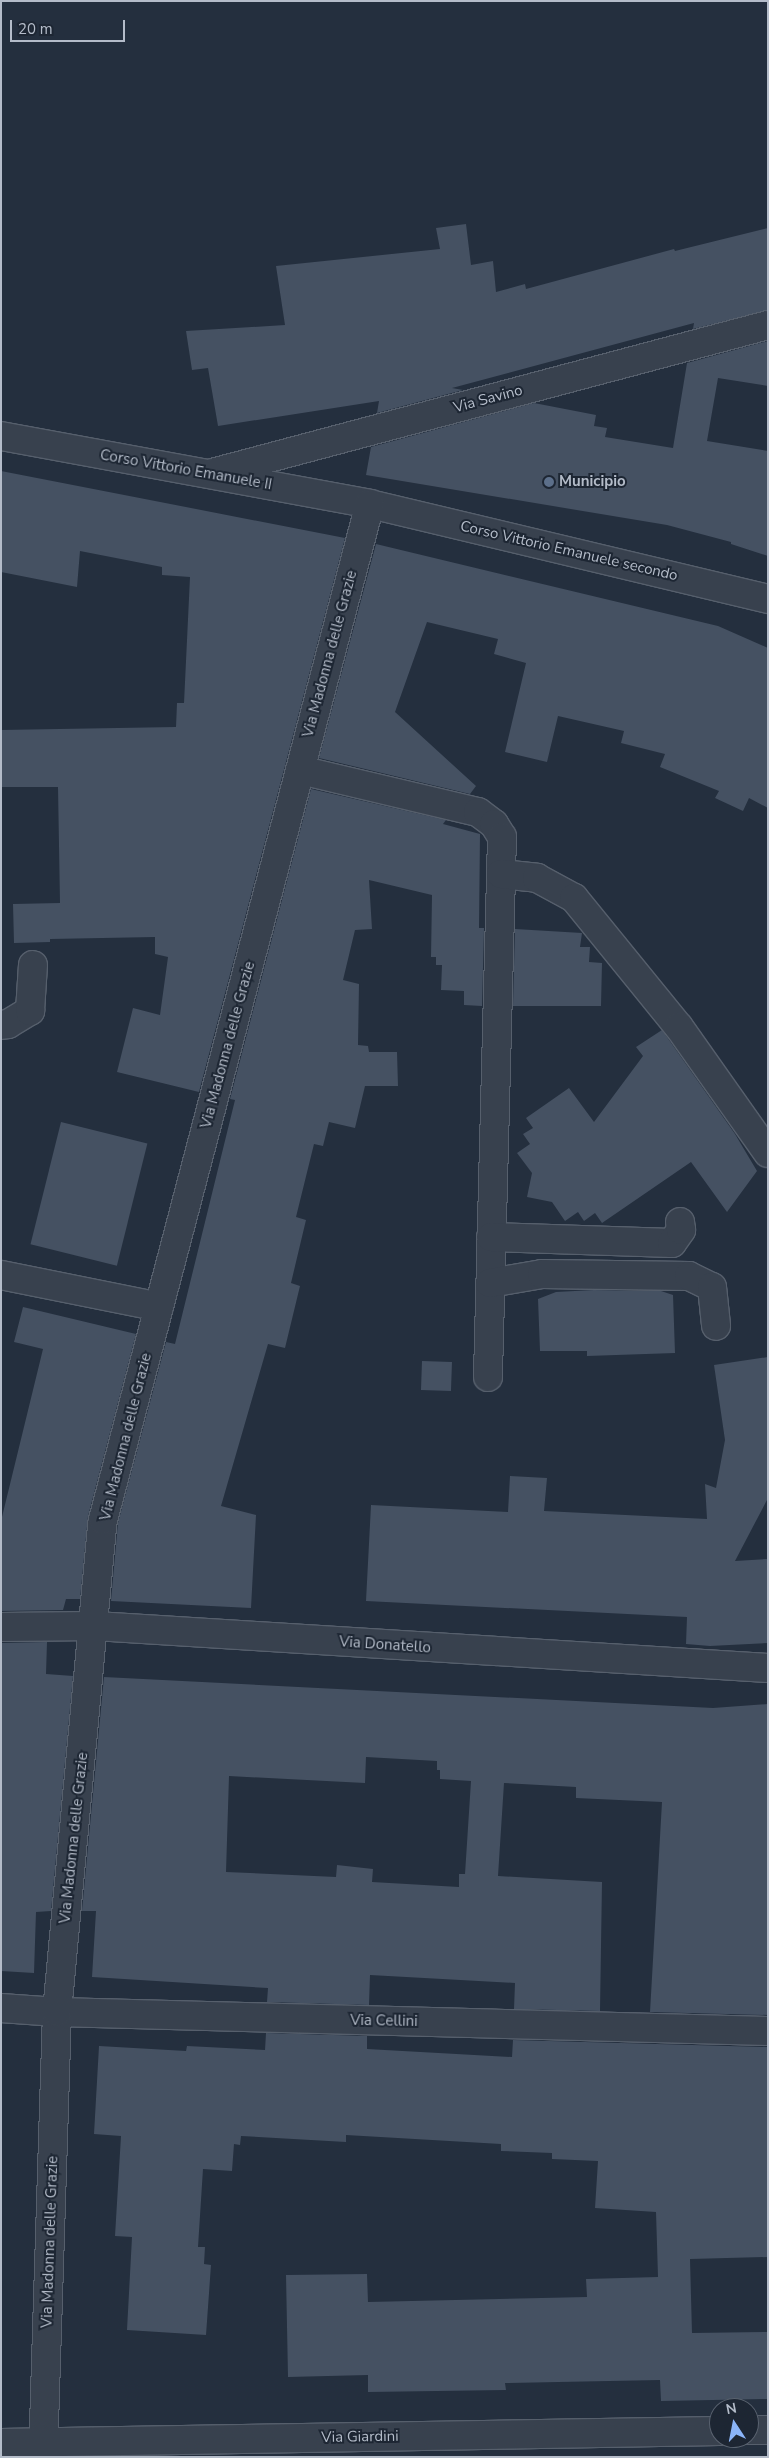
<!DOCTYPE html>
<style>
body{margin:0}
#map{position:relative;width:769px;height:2458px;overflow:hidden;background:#242f3e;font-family:"Nunito Sans",sans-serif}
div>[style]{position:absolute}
.building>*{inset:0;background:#455162;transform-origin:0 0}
.roads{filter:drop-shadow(1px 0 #565f6c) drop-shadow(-1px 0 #565f6c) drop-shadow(0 1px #565f6c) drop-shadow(0 -1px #565f6c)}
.minor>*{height:28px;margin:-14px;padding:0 14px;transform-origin:14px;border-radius:14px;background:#38414e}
.dots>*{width:14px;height:14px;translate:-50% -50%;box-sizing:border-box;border:2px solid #1d2633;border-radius:50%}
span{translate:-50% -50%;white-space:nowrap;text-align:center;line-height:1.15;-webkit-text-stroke:4px #1d2633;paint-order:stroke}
.street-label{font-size:15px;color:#b4bcc9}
.poi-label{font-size:15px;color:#b4bcc9;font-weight:700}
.left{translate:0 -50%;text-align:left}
.frame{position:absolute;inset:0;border:2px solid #b4bcc9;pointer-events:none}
.north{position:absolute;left:709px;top:2398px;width:50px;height:50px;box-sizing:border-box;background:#1d2633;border:1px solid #59626f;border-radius:50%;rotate:349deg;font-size:14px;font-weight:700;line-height:20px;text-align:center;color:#b4bcc9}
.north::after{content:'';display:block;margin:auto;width:18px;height:22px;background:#8ab4f8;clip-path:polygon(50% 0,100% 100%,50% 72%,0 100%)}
.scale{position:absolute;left:10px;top:20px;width:115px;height:22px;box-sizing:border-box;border:2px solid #b4bcc9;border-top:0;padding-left:6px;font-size:15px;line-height:18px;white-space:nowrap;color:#b4bcc9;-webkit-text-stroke:4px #1d2633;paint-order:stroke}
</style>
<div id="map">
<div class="building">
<i style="clip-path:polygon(466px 224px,471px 265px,493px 261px,496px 292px,525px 284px,526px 289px,674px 249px,675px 251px,768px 228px,768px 310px,693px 329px,694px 323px,452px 388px,463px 390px,377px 413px,379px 401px,218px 426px,208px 368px,192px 370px,186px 331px,285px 325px,276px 266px,440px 249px,436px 228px)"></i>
<i style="clip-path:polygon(768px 341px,768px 386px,718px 378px,707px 441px,768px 451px,768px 556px,731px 544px,731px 542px,667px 525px,366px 475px,371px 447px,534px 403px,596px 415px,594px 426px,607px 428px,605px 437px,673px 448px,687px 363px)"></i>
<i style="clip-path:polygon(1px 471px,345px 538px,199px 1092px,117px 1072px,133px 1008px,160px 1015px,168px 957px,155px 954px,155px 937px,50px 939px,50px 942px,14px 943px,13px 904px,60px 903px,58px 787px,1px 787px,1px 730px,176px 727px,177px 703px,184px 703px,190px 577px,162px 575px,162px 567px,80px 551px,77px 587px,1px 572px)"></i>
<i style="clip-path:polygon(376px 544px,718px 626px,768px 648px,768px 808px,749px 798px,743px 811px,715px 798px,719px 791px,660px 767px,665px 754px,621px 743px,624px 731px,558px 716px,547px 762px,505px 752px,526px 663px,494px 654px,498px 639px,427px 622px,395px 712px,476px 786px,470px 794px,319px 758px)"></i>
<i style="clip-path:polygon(311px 789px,446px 820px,443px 824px,480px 834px,479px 928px,484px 928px,482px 1006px,464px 1005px,464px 991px,441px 990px,442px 965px,436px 965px,436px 957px,431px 957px,432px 895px,369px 880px,372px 929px,355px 930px,343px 980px,359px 984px,358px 1045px,368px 1046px,369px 1052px,397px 1052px,398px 1086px,365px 1086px,355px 1128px,329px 1122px,323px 1146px,314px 1144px,296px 1217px,306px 1220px,291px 1283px,300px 1286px,285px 1348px,268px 1344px,221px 1506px,256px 1515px,251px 1608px,111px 1601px,118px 1523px,166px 1342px,175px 1344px,235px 1100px,230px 1099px)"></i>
<i style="clip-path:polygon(515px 929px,582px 933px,580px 947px,590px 947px,589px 962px,602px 963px,601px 1006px,513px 1006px)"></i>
<i style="clip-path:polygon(662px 1030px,735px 1134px,757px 1171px,727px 1212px,691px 1162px,602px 1223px,595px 1213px,584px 1221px,578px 1212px,565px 1221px,552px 1202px,527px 1197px,532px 1173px,517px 1153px,530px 1144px,523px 1134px,533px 1128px,526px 1118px,569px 1088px,594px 1122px,643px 1056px,636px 1047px)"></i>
<i style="left:61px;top:1122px;width:89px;height:126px;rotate:14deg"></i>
<i style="clip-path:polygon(594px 1290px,661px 1291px,673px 1295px,675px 1353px,587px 1356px,587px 1351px,540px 1351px,538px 1299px,556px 1292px)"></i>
<i style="clip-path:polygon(23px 1307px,136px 1334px,88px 1516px,80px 1599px,66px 1599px,63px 1610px,1px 1611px,1px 1521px,43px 1349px,14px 1342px)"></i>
<i style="clip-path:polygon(768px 1357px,768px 1498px,735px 1561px,768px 1559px,768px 1643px,710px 1646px,686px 1644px,687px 1617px,366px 1601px,371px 1505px,508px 1512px,510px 1476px,547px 1478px,544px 1511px,707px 1519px,705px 1484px,716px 1488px,725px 1440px,714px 1365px)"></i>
<i style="left:422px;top:1361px;width:30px;height:29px;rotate:2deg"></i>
<i style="clip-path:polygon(47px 1642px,46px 1674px,73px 1676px,51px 1911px,36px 1912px,34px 1973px,1px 1971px,1px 1643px)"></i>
<i style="clip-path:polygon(evenodd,104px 1677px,713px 1708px,768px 1704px,768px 2015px,650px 2012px,662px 1802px,576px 1798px,576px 1787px,504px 1783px,498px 1876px,602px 1882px,600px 2011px,514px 2009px,515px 1983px,370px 1975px,369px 2005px,267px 2002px,268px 1988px,92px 1977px,96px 1911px,82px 1911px,104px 1677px,366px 1757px,437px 1761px,437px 1770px,440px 1770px,440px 1779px,471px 1781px,465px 1874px,459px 1874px,459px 1887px,372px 1882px,373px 1869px,337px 1865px,336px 1877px,226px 1872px,229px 1776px,365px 1783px,366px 1757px)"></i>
<i style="clip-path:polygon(266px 2033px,367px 2036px,367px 2049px,512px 2057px,513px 2040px,768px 2047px,768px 2257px,690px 2259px,692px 2333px,768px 2332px,768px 2399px,661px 2401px,660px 2380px,505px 2383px,506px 2390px,368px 2392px,368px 2375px,288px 2377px,286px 2275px,367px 2274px,368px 2302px,587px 2297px,586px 2279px,658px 2277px,656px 2212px,595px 2208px,598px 2161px,552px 2159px,552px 2153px,501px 2151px,501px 2144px,346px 2135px,346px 2142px,241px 2136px,240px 2145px,234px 2144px,232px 2171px,203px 2169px,198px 2247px,205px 2247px,204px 2264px,211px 2265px,206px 2335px,127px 2330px,132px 2237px,115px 2236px,121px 2136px,94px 2134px,99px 2046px,186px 2051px,187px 2046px,265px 2050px)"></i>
</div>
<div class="roads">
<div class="minor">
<i style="left:1px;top:436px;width:375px;rotate:10.4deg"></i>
<i style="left:370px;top:504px;width:409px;rotate:13.4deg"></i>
<i style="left:216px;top:472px;width:571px;rotate:-14.91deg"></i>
<i style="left:300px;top:770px;width:183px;rotate:13.3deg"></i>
<i style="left:478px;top:812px;width:20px;rotate:37deg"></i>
<i style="left:494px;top:824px;width:15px;rotate:58deg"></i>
<i style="left:502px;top:837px;width:540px;rotate:91.49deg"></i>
<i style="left:501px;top:874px;width:36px;rotate:6deg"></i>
<i style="left:537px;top:878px;width:42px;rotate:28.4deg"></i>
<i style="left:574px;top:898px;width:166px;rotate:50.9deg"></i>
<i style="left:679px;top:1027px;width:154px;rotate:54.8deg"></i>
<i style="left:1px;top:1025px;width:7px;rotate:-8deg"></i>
<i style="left:8px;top:1024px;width:26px;rotate:-31deg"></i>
<i style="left:30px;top:1011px;width:46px;rotate:-86.3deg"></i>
<i style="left:491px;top:1237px;width:181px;rotate:1.9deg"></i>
<i style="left:672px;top:1243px;width:16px;rotate:-55deg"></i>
<i style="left:681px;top:1230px;width:8px;rotate:-97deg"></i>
<i style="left:1px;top:1275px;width:161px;rotate:11.4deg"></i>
<i style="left:490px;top:1283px;width:53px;rotate:-9.8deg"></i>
<i style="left:542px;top:1274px;width:147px;rotate:0.8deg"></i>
<i style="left:689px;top:1276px;width:25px;rotate:26deg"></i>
<i style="left:712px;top:1287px;width:39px;rotate:84deg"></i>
<i style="left:1px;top:1627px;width:94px;rotate:-0.6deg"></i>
<i style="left:95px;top:1626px;width:674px;rotate:3.57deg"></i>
<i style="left:1px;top:2008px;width:56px;rotate:4.1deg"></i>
<i style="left:57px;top:2012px;width:711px;rotate:1.53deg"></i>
<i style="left:749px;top:2430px;width:19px"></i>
<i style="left:1px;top:2443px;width:718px;rotate:-0.96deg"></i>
<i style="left:43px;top:2457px;width:445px;rotate:-88.2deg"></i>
<i style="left:57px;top:2012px;width:494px;rotate:-84.7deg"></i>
<i style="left:103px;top:1520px;width:1050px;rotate:-75.28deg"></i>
</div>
</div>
<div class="dots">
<i style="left:549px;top:482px;background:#5c6f8a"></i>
</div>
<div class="street-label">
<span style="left:488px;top:399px;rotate:-15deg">Via Savino</span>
<span style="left:186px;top:470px;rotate:10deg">Corso Vittorio Emanuele II</span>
<span style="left:569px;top:551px;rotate:13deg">Corso Vittorio Emanuele secondo</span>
<span style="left:330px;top:654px;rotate:-75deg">Via Madonna delle Grazie</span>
<span style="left:228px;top:1045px;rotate:-75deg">Via Madonna delle Grazie</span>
<span style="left:126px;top:1437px;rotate:-76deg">Via Madonna delle Grazie</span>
<span style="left:385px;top:1645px;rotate:4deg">Via Donatello</span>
<span style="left:74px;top:1838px;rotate:-84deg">Via Madonna delle Grazie</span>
<span style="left:384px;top:2021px;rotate:1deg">Via Cellini</span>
<span style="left:50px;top:2242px;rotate:-88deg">Via Madonna delle Grazie</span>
<span style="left:360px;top:2437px;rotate:-1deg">Via Giardini</span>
</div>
<div class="poi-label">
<span class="left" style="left:559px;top:482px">Municipio</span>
</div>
<div class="frame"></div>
<div class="north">N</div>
<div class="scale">20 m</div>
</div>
